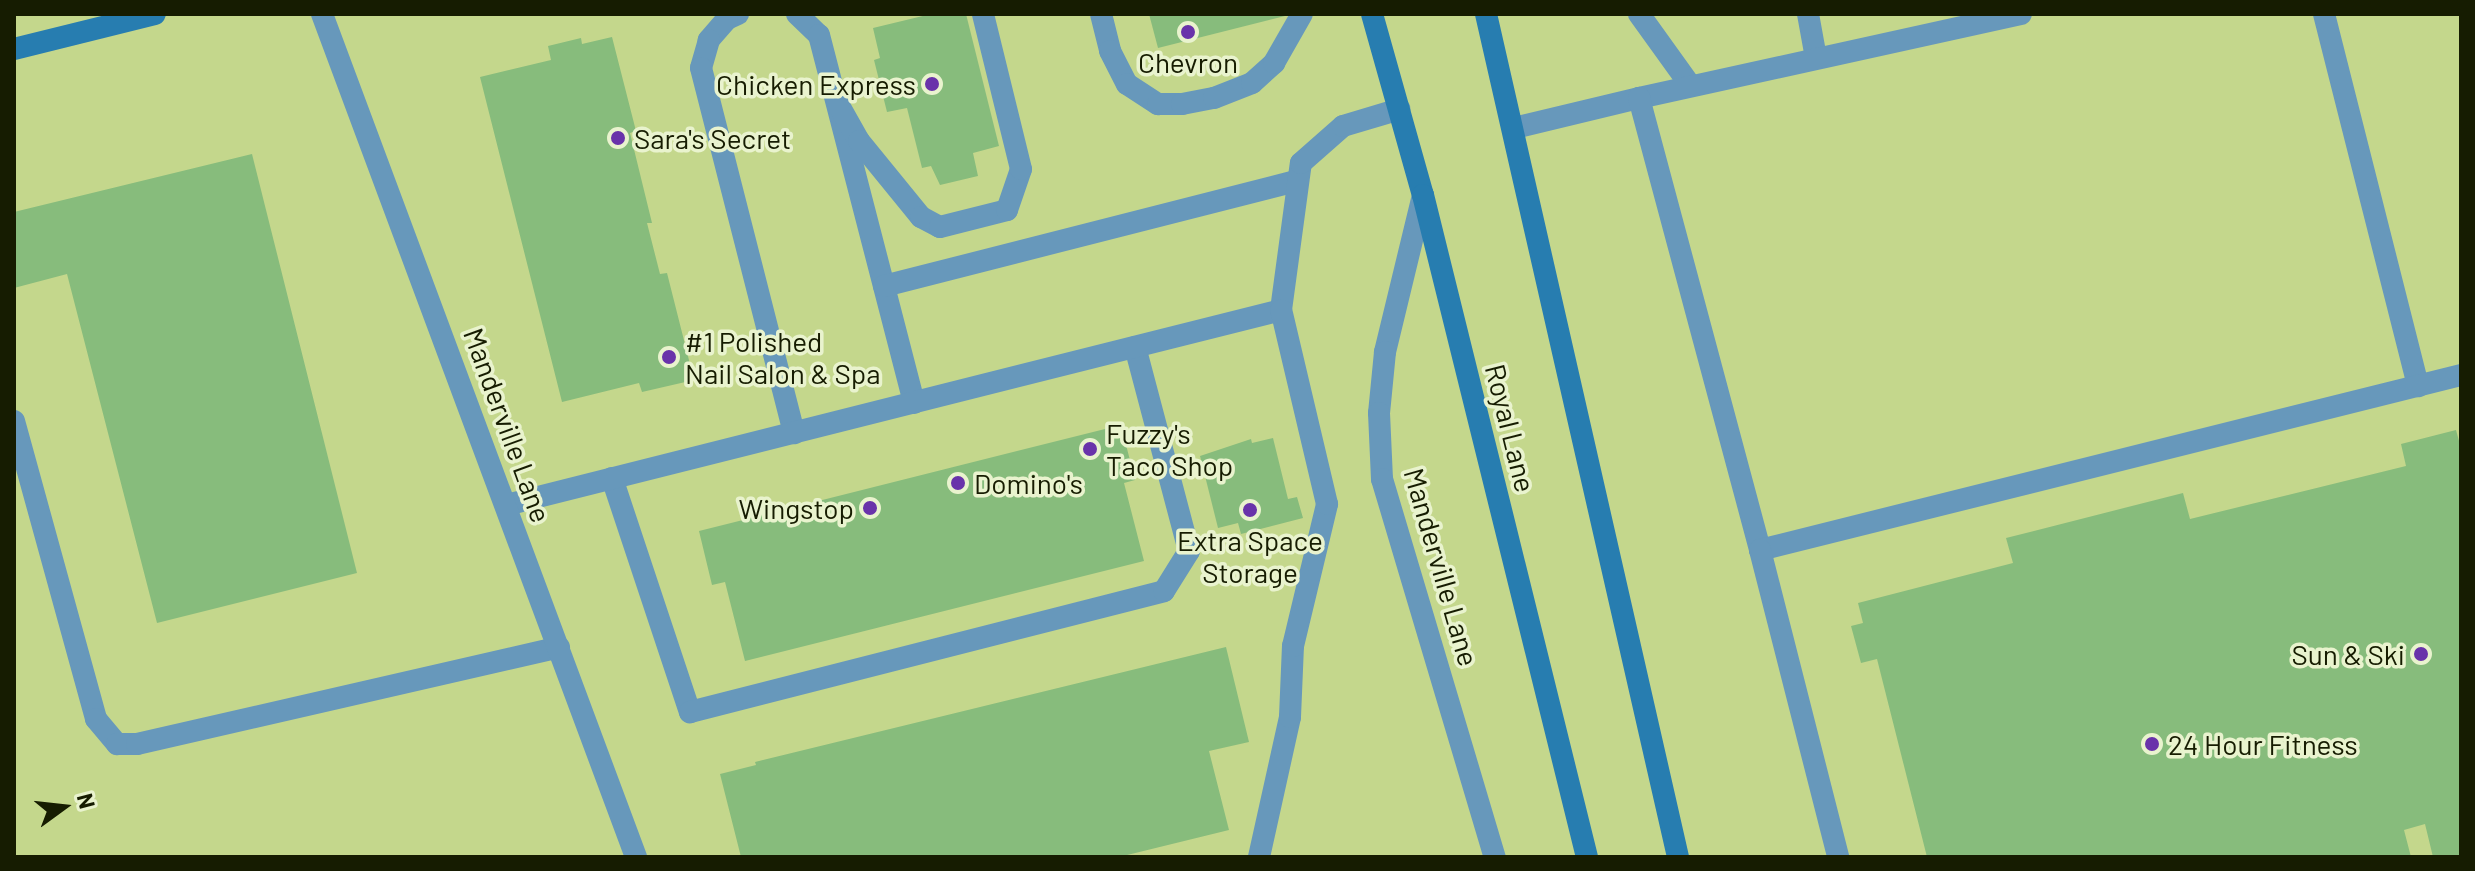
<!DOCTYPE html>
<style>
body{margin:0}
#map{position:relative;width:2475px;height:871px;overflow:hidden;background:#c4d78c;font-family:Barlow,sans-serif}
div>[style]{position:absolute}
.building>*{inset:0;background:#87bc7c}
.service>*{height:22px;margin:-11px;padding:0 11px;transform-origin:11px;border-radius:11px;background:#6798bb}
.minor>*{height:22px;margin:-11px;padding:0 11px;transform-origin:11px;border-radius:11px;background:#6798bb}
.secondary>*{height:22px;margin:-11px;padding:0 11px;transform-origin:11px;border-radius:11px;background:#277db0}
.dots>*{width:22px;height:22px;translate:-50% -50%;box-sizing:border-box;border:4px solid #e9f3ce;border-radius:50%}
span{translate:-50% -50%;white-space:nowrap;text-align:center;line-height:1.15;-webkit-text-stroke:7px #e9f3ce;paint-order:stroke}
.poi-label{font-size:28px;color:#161c01}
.right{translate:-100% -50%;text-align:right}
.left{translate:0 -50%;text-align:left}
.street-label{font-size:28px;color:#161c01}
.frame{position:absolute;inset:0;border:16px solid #161c01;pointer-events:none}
.north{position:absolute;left:24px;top:767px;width:80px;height:80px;-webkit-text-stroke:6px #e9f3ce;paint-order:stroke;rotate:75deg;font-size:22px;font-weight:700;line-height:32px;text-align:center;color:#161c01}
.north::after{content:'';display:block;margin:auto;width:28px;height:36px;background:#161c01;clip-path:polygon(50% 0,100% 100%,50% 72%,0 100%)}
</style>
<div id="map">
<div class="building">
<i style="clip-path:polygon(931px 14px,966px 14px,999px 146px,973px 153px,978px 176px,940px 185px,931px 166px,922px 168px,907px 108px,887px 112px,874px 60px,880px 58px,873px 28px)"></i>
<i style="clip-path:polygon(1149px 14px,1289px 14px,1289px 15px,1158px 48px)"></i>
<i style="clip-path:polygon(612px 37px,636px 131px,630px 133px,652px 223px,647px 223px,660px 274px,667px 273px,694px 380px,642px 392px,639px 383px,562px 402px,480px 77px,551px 60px,548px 46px,581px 38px,582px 44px)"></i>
<i style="clip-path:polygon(252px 154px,357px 573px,157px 623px,67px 274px,14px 288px,14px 212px)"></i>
<i style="clip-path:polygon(1121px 425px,1135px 480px,1124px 483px,1144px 561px,745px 661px,725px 582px,712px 585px,699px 531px)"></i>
<i style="clip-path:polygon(2456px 430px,2461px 448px,2461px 857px,2433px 857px,2425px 824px,2404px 830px,2411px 857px,1927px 857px,1877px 659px,1861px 663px,1851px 626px,1863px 623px,1858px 603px,2013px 563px,2006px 538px,2183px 493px,2190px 519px,2406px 466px,2401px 444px)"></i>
<i style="clip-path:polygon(1273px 438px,1288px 499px,1297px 497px,1303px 518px,1241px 534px,1238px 523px,1218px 528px,1200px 456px,1251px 439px,1252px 443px)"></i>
<i style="clip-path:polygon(1226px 647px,1249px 742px,1209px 751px,1229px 830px,1119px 857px,741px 857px,720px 774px,756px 765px,755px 762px)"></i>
</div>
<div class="service">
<i style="left:738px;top:14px;width:12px;rotate:156deg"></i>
<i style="left:727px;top:19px;width:28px;rotate:131deg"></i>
<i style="left:709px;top:40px;width:29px;rotate:106deg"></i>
<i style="left:701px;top:68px;width:377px;rotate:75.7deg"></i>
<i style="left:797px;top:14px;width:30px;rotate:44deg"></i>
<i style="left:819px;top:35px;width:380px;rotate:75.5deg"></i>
<i style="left:1101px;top:14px;width:38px;rotate:76deg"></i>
<i style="left:1110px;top:51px;width:37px;rotate:63deg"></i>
<i style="left:1127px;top:84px;width:37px;rotate:33deg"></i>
<i style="left:1158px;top:104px;width:24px"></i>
<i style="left:1182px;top:104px;width:33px;rotate:-11deg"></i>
<i style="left:1214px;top:98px;width:41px;rotate:-21.5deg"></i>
<i style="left:1252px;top:83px;width:30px;rotate:-42deg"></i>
<i style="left:1274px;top:63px;width:56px;rotate:-60.3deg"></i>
<i style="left:1639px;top:14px;width:87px;rotate:54.3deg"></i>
<i style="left:1808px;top:14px;width:45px;rotate:79.7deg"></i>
<i style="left:2324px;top:14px;width:384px;rotate:75.8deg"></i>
<i style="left:1639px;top:98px;width:391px;rotate:-12.4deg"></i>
<i style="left:837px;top:102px;width:45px;rotate:60.6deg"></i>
<i style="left:859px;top:141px;width:98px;rotate:50.8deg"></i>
<i style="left:921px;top:217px;width:21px;rotate:28deg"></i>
<i style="left:940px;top:227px;width:69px;rotate:-14.2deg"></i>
<i style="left:1007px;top:210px;width:43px;rotate:-71.1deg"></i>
<i style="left:1021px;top:169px;width:160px;rotate:-103.8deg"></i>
<i style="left:1514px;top:128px;width:129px;rotate:-13.5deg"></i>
<i style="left:1639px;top:98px;width:468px;rotate:75deg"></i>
<i style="left:1760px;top:550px;width:723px;rotate:-14.02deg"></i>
<i style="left:884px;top:286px;width:426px;rotate:-14.3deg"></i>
<i style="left:14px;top:421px;width:309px;rotate:74.6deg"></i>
<i style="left:96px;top:719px;width:33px;rotate:50deg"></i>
<i style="left:117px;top:744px;width:20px"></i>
<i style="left:137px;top:744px;width:433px;rotate:-12.9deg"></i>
<i style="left:612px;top:478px;width:247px;rotate:71.6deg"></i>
<i style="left:690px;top:712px;width:489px;rotate:-14.3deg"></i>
<i style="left:1164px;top:591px;width:47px;rotate:-58deg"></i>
<i style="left:1189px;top:551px;width:211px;rotate:-104.8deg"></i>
<i style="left:506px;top:505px;width:799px;rotate:-14.12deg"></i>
<i style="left:1281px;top:310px;width:148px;rotate:-82.3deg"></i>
<i style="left:1301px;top:163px;width:56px;rotate:-41.4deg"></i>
<i style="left:1343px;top:126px;width:59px;rotate:-16.6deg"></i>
<i style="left:1760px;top:550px;width:317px;rotate:75.7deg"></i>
<i style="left:1259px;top:857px;width:143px;rotate:-77.5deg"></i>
<i style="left:1290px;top:717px;width:71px;rotate:-87.6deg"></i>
<i style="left:1293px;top:646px;width:146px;rotate:-76.5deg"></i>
<i style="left:1327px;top:504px;width:199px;rotate:-103.3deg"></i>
</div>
<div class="minor">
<i style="left:322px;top:14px;width:900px;rotate:69.57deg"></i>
<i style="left:1423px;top:195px;width:162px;rotate:103.6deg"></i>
<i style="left:1385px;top:352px;width:61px;rotate:95.6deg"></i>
<i style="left:1379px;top:413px;width:66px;rotate:87.4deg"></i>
<i style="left:1382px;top:479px;width:395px;rotate:73.4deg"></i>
</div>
<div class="secondary">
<i style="left:1372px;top:14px;width:188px;rotate:74.3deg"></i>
<i style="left:1423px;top:195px;width:682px;rotate:76.09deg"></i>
<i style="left:1486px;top:14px;width:865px;rotate:77.17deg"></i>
<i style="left:14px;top:49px;width:145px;rotate:-13.9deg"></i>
</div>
<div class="dots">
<i style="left:1188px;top:32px;background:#6933aa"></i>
<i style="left:932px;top:84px;background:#6933aa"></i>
<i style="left:618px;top:138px;background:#6933aa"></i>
<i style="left:669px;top:357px;background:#6933aa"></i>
<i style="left:1090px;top:449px;background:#6933aa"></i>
<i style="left:958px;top:483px;background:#6933aa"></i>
<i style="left:870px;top:508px;background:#6933aa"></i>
<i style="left:1250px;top:510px;background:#6933aa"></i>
<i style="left:2421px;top:654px;background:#6933aa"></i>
<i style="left:2152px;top:744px;background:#6933aa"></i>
</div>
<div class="poi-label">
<span style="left:1188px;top:62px">Chevron</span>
<span class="right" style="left:916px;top:84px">Chicken Express</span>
<span class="left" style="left:634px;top:138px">Sara's Secret</span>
<span class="left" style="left:685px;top:357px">#1 Polished<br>Nail Salon &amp; Spa</span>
<span class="left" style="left:1106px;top:449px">Fuzzy's<br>Taco Shop</span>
<span class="left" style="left:974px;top:483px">Domino's</span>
<span class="right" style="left:854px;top:508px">Wingstop</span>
<span style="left:1250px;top:556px">Extra Space<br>Storage</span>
<span class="right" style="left:2405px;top:654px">Sun &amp; Ski</span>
<span class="left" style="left:2168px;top:744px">24 Hour Fitness</span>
</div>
<div class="street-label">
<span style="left:508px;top:425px;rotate:70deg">Manderville Lane</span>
<span style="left:1511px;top:428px;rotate:76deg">Royal Lane</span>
<span style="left:1442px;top:567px;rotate:74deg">Manderville Lane</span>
</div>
<div class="frame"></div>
<div class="north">N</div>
</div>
